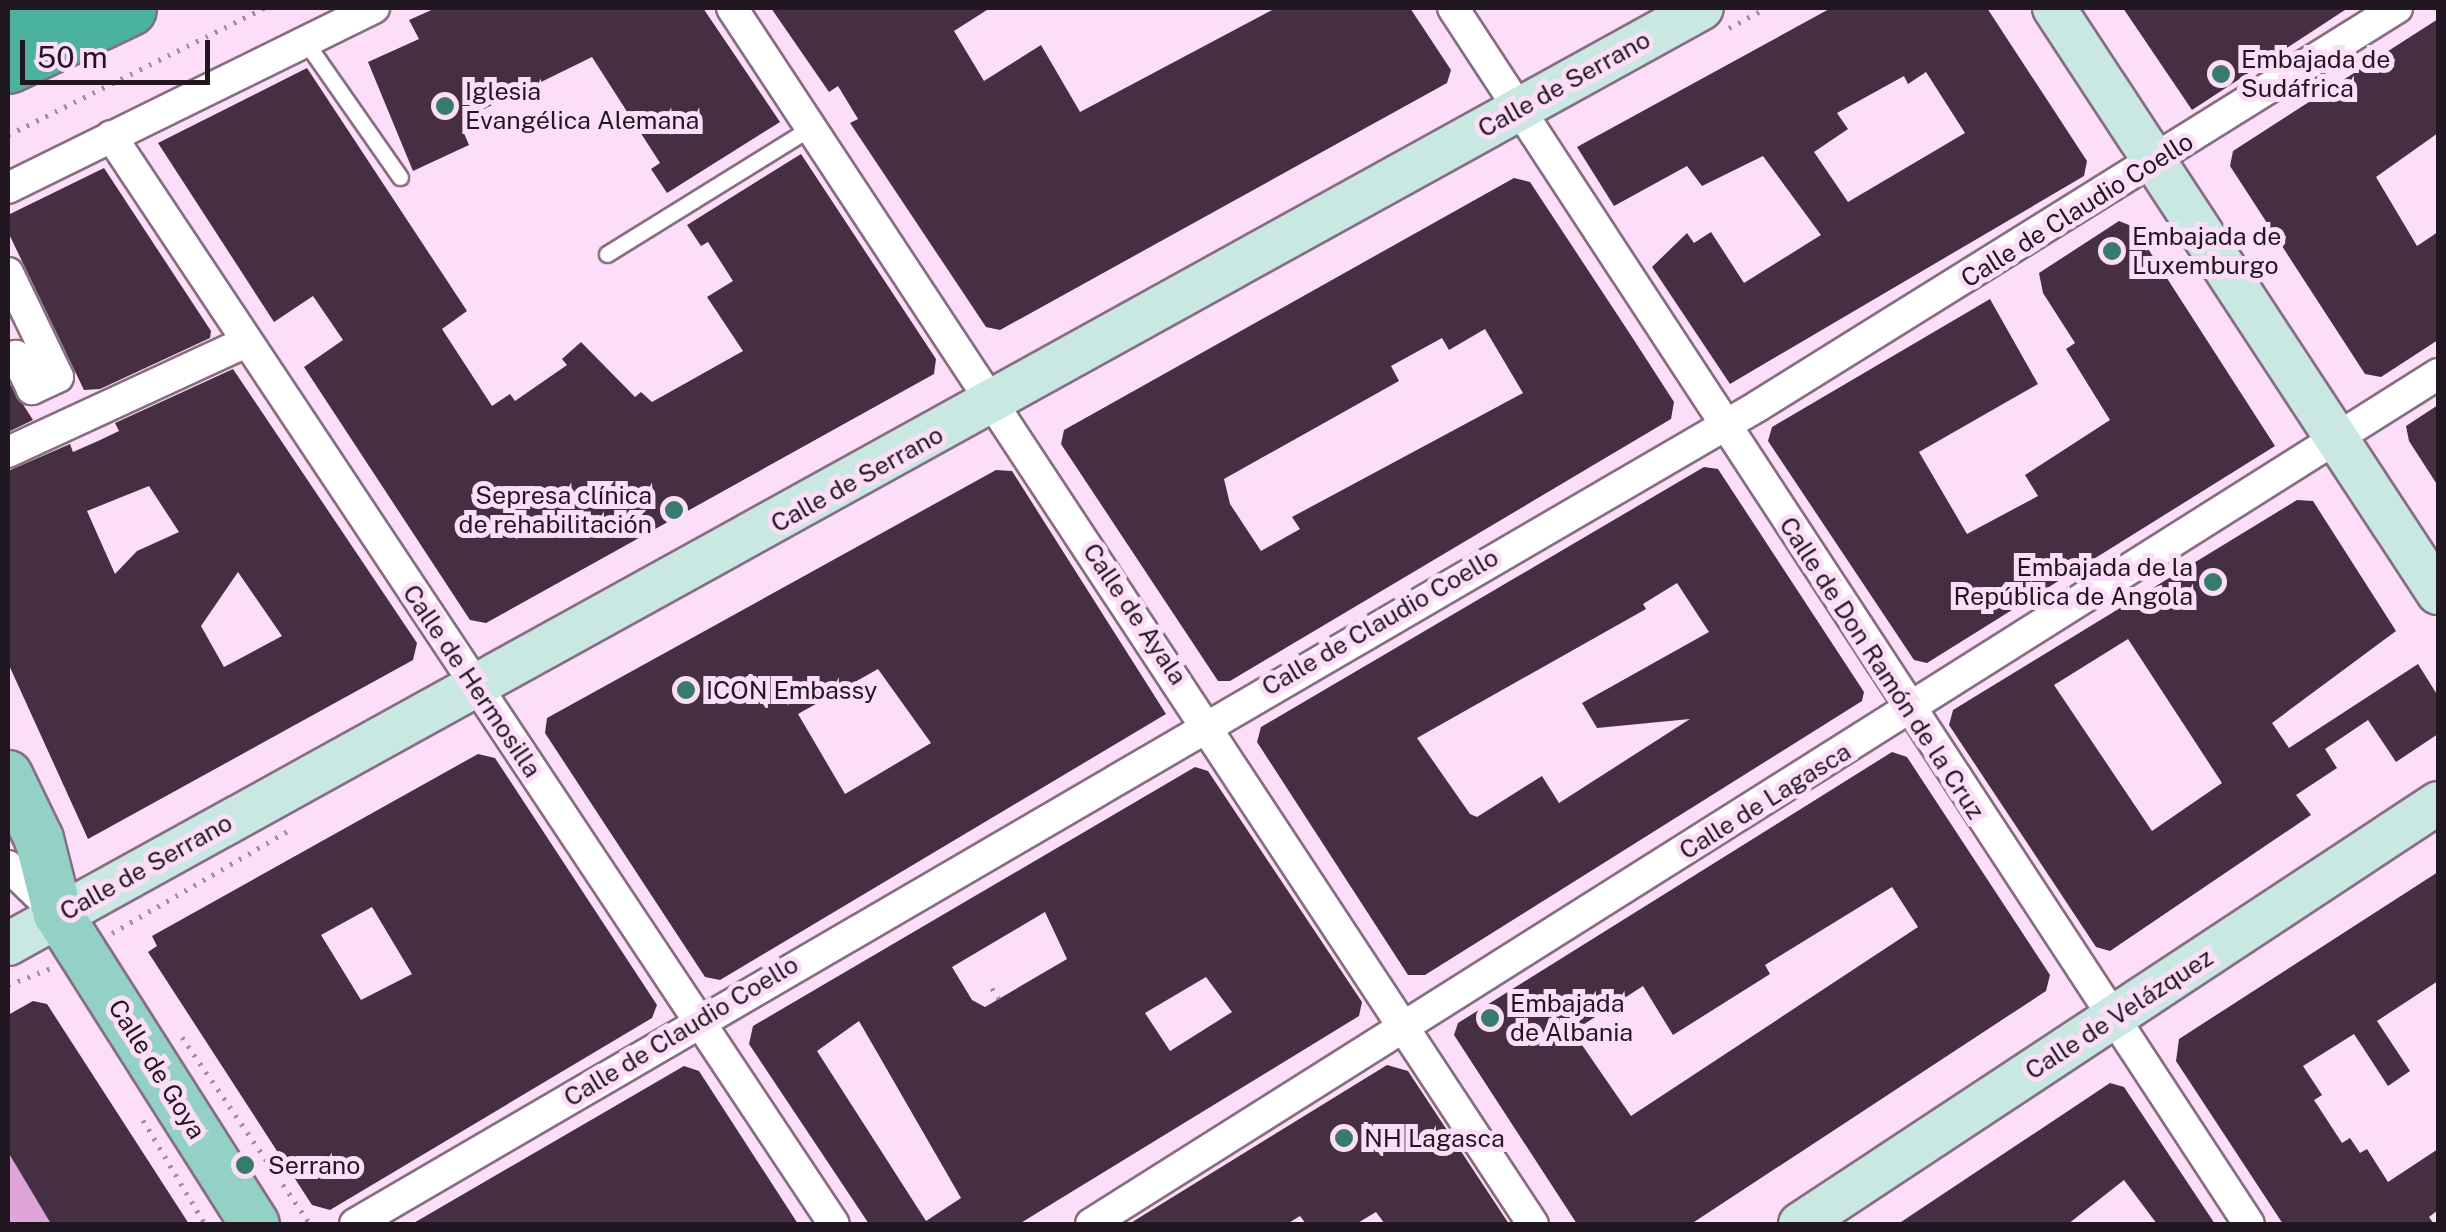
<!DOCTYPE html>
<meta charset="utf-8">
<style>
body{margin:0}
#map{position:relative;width:2446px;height:1232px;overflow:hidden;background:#fcdef8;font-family:"Public Sans",sans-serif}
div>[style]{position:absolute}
.green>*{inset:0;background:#dfa5d8}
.building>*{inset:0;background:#462f43}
.path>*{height:5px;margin-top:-2.5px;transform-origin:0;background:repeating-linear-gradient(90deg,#a28c9f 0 2.5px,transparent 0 10.5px)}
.roads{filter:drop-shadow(2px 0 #876d83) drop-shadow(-2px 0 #876d83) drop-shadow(0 2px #876d83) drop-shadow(0 -2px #876d83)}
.lane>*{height:15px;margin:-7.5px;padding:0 7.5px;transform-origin:7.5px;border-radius:7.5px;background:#fff}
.street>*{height:30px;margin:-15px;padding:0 15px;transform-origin:15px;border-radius:15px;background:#fff}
.secondary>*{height:42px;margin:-21px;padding:0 21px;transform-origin:21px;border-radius:21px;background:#c9e8e2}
.primary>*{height:48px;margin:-24px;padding:0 24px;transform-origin:24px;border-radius:24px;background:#92d1c4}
.highway>*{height:55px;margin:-27.5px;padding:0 27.5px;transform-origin:27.5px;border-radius:27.5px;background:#4ab29d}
.dots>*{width:28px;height:28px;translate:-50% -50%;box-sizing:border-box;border:5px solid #fcdef8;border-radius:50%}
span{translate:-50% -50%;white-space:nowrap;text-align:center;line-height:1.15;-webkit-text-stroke:10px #fcdef8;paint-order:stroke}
.poi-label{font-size:25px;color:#211720}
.left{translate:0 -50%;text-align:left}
.right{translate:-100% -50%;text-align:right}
.street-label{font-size:25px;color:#211720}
.frame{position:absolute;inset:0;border:10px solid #211720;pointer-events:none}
.scale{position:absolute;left:20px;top:40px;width:190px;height:45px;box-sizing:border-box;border:5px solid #211720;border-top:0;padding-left:12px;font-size:30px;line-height:35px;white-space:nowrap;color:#211720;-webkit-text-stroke:8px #fcdef8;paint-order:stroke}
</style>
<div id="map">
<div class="green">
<i style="clip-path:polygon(8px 1152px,51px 1224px,8px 1224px)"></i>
</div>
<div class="building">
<i style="clip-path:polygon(436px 8px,703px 8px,780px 122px,667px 193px,651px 169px,660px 163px,592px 57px,539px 83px,544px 92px,525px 101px,520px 91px,478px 112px,483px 121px,463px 131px,469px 145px,413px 171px,368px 62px,419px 39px,409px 20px)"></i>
<i style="clip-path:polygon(771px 8px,990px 8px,954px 31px,984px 81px,1041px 45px,1080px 112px,1276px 8px,1410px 8px,1451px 70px,1447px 83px,1000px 330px,986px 327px,850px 123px,858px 119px,838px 86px,829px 92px)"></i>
<i style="clip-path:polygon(evenodd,1831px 8px,1987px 8px,2087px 161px,2084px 176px,1730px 384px,1652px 267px,1687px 233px,1694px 243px,1711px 232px,1744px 283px,1821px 235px,1763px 156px,1702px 186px,1687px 166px,1614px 206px,1577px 147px,1831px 8px,1926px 72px,1965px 133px,1848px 202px,1814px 152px,1848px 129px,1837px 113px,1904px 76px,1908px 84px,1926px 72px)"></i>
<i style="clip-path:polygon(2123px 8px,2348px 8px,2192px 110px)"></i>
<i style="clip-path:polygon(2438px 19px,2438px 133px,2376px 177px,2417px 246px,2438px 232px,2438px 340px,2381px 377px,2365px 374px,2230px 166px,2233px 151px)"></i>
<i style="clip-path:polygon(307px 68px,467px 311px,442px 329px,492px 406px,510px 394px,515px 401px,567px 365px,562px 359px,581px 342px,635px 397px,641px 392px,652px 402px,743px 351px,707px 297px,733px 281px,708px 242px,701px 246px,687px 225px,801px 154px,936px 359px,934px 374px,486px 623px,470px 620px,304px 367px,343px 340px,313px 296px,274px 322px,158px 143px)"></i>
<i style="clip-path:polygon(104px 168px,211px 331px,210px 338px,100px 389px,84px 390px,8px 232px,8px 215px)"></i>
<i style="clip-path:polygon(evenodd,1514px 178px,1530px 182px,1632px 337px,1674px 402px,1671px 419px,1230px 681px,1218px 681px,1061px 444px,1064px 430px,1514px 178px,1485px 329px,1523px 393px,1292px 517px,1300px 529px,1261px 551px,1230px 504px,1224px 479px,1399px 381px,1391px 366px,1442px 338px,1449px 350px,1485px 329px)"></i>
<i style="clip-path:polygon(2119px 221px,2134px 227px,2275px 446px,1927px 663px,1914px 660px,1768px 441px,1772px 427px,1990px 299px,2038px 384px,1919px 452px,1967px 534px,2038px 496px,2025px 475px,2110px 420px,2066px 349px,2075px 343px,2043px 293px,2039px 273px)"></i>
<i style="clip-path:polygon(evenodd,233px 369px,417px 643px,413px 660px,88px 839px,8px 663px,8px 471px,70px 444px,73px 452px,98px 441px,119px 431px,115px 423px,233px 369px,149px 486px,179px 532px,137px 551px,115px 574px,87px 511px,149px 486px,233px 369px,238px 572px,282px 636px,224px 667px,201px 626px,238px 572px)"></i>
<i style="clip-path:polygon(8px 381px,33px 420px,8px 432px)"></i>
<i style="clip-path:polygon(2438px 405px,2438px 486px,2409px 441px,2406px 426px)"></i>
<i style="clip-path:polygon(evenodd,1704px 467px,1718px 469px,1864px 692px,1862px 701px,1425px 975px,1408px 975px,1257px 742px,1261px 727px,1704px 467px,1677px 583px,1709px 632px,1582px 703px,1597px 728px,1690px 719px,1559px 803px,1542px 776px,1477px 817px,1470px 814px,1417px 738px,1646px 609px,1643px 604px,1677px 583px)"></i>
<i style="clip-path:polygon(evenodd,996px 470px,1012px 471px,1166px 714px,720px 980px,705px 977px,545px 733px,547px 718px,996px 470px,878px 669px,931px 743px,845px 794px,798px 714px,878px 669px)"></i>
<i style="clip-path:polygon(evenodd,2297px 500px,2313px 501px,2396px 631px,2272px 723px,2289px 748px,2418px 664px,2438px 696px,2438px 734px,2396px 762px,2368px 720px,2325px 749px,2337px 768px,2296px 795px,2311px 815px,2110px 951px,2096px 947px,1949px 725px,1953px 710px,2297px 500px,2128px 639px,2222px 783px,2152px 831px,2054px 685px,2128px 639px)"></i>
<i style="clip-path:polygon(evenodd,1892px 752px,1907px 757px,2050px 975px,2046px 991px,1691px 1224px,1577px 1224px,1454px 1035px,1458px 1023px,1892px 752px,1892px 887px,1918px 927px,1631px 1116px,1582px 1045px,1575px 1030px,1643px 986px,1673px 1035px,1770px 974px,1765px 965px,1892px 887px)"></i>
<i style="clip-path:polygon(evenodd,478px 754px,495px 758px,657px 1005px,652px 1018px,330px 1210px,312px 1205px,148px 952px,157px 946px,152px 936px,478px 754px,372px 907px,412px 974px,361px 1000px,321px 935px,372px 907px)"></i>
<i style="clip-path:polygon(evenodd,1195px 767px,1208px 771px,1362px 1002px,1359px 1016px,1019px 1224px,869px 1224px,749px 1044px,753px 1026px,1195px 767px,1045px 912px,1067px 959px,985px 1007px,972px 1000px,952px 967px,1045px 912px,1195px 767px,1206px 977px,1232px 1012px,1170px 1051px,1145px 1013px,1206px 977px,1195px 767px,859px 1021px,961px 1198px,926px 1221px,817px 1051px,859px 1021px)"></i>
<i style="clip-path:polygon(2438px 872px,2438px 981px,2377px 1021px,2410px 1071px,2388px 1086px,2354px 1034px,2303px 1066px,2322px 1095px,2314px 1100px,2342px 1143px,2350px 1138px,2360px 1153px,2367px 1149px,2388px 1182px,2438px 1149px,2438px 1210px,2429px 1217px,2434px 1224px,2283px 1224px,2176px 1061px,2179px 1039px)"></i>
<i style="clip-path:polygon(33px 1001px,47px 1004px,189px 1224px,51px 1224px,8px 1152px,8px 1015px)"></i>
<i style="clip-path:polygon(1387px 1065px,1408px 1071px,1509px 1224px,1385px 1224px,1376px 1212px,1356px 1224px,1306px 1224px,1300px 1216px,1287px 1224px,1129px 1224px)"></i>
<i style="clip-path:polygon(684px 1066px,699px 1071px,798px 1224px,412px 1224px)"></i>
<i style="clip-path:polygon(2110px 1083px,2124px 1087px,2215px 1224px,2157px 1224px,2124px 1180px,2068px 1224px,1898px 1224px)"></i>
</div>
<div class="path">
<i style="left:1729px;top:28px;width:42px;rotate:-28.4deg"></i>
<i style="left:8px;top:135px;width:286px;rotate:-26.4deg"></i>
<i style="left:112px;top:933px;width:209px;rotate:-30.1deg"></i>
<i style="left:8px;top:985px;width:46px;rotate:-21.6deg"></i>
<i style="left:992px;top:988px;width:13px;rotate:58deg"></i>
<i style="left:182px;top:1037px;width:227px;rotate:55.6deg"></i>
<i style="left:143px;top:1120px;width:121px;rotate:59.2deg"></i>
</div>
<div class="roads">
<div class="lane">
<i style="left:305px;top:41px;width:166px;rotate:55.1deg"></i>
<i style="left:607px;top:254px;width:239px;rotate:-31.8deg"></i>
</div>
<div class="street">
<i style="left:732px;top:8px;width:1456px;rotate:56.63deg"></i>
<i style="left:1453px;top:8px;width:1453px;rotate:56.79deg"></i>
<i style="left:111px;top:136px;width:1306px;rotate:56.4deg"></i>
<i style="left:8px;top:188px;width:408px;rotate:-26.2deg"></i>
<i style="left:8px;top:273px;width:115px;rotate:64.3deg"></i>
<i style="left:58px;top:377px;width:29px;rotate:155deg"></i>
<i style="left:32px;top:389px;width:37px;rotate:-116deg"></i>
<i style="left:16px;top:356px;width:9px;rotate:153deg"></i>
<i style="left:8px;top:452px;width:262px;rotate:-24.8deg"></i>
<i style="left:8px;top:866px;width:66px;rotate:43.8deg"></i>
<i style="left:355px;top:1224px;width:1624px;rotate:-30.24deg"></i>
<i style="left:1758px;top:406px;width:753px;rotate:-31.92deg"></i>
<i style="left:1091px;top:1224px;width:1593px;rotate:-32.25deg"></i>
</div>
<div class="secondary">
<i style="left:2054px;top:8px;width:700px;rotate:56.72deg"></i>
<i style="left:8px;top:944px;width:1935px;rotate:-28.92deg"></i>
<i style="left:1800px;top:1224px;width:764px;rotate:-33.42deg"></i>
</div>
<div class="primary">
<i style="left:8px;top:775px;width:71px;rotate:64.2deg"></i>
<i style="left:39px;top:839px;width:77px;rotate:75.8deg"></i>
<i style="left:58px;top:914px;width:367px;rotate:57.6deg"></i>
</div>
<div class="highway">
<i style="left:8px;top:20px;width:28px;rotate:-26deg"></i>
<i style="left:8px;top:65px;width:133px;rotate:-25.4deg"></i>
</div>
</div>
<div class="dots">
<i style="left:2221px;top:74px;background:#387b6d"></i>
<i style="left:445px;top:106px;background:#387b6d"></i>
<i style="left:2112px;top:251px;background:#387b6d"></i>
<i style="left:674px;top:510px;background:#387b6d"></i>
<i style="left:2213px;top:582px;background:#387b6d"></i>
<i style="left:686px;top:690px;background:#387b6d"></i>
<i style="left:1490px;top:1018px;background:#387b6d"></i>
<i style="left:1344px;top:1138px;background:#387b6d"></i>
<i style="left:245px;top:1165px;background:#387b6d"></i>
</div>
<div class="poi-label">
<span class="left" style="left:2241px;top:74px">Embajada de<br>Sudáfrica</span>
<span class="left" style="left:465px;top:106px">Iglesia<br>Evangélica Alemana</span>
<span class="left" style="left:2132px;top:251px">Embajada de<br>Luxemburgo</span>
<span class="right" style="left:652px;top:510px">Sepresa clínica<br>de rehabilitación</span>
<span class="right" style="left:2193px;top:582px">Embajada de la<br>República de Angola</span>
<span class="left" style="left:706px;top:690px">ICON Embassy</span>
<span class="left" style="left:1510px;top:1018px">Embajada<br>de Albania</span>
<span class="left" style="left:1364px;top:1138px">NH Lagasca</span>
<span class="left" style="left:268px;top:1165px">Serrano</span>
</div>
<div class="street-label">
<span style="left:1564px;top:84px;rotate:-29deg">Calle de Serrano</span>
<span style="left:2077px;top:210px;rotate:-32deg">Calle de Claudio Coello</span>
<span style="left:857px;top:479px;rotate:-29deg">Calle de Serrano</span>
<span style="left:1135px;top:614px;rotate:56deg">Calle de Ayala</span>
<span style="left:1380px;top:622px;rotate:-30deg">Calle de Claudio Coello</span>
<span style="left:1882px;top:668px;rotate:57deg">Calle de Don Ramón de la Cruz</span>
<span style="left:472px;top:681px;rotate:56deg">Calle de Hermosilla</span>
<span style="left:1765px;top:801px;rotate:-32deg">Calle de Lagasca</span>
<span style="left:146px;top:867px;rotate:-29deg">Calle de Serrano</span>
<span style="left:2119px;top:1014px;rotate:-33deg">Calle de Velázquez</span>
<span style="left:681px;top:1031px;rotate:-31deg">Calle de Claudio Coello</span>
<span style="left:157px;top:1069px;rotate:58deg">Calle de Goya</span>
</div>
<div class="frame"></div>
<div class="scale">50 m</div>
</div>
